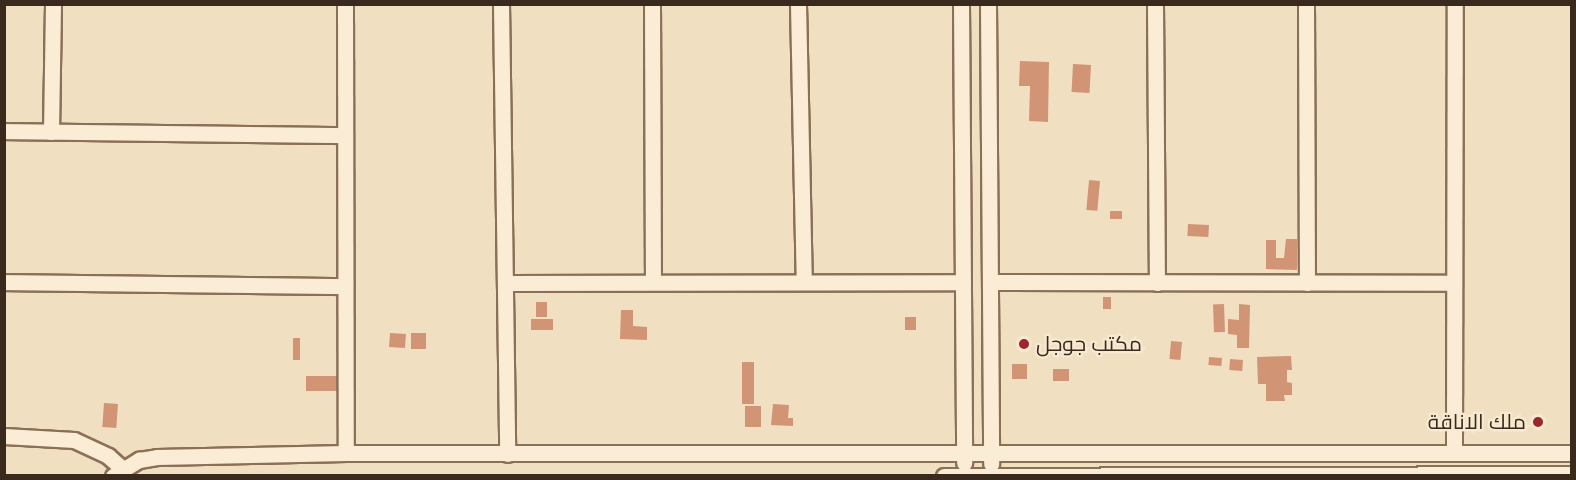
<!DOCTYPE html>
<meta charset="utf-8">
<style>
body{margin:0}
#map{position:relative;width:1576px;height:480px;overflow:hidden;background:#f0dfc1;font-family:"Times New Roman",Cairo,serif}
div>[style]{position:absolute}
.building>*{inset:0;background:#d19575;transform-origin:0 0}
.roads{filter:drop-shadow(2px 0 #8b7058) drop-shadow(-2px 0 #8b7058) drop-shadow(0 2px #8b7058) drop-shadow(0 -2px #8b7058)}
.street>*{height:15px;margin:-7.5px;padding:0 7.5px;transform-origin:7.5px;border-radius:7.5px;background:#fbedd5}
.dots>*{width:16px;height:16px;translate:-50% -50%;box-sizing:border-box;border:3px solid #f7ead1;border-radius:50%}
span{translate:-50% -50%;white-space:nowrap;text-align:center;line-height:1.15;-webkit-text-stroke:4.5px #f7ead1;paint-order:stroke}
.poi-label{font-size:21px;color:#3a291d}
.left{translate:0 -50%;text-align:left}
.right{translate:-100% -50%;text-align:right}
.frame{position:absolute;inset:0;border:6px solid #3a291d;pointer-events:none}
</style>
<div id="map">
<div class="building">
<i style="clip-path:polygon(1020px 61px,1049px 62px,1048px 122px,1029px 121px,1030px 86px,1019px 86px)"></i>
<i style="left:1073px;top:64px;width:18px;height:28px;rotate:3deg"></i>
<i style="left:1089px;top:180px;width:11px;height:30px;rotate:5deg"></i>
<i style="left:1110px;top:211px;width:12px;height:8px"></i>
<i style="left:1188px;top:224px;width:21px;height:12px;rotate:3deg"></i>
<i style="clip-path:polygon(1286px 239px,1297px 239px,1297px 270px,1266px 269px,1266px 240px,1276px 240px,1276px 258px,1284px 258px)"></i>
<i style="left:1103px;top:297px;width:8px;height:12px"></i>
<i style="left:536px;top:302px;width:11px;height:15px"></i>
<i style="left:1224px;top:304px;width:28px;height:11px;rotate:88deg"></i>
<i style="clip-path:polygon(1239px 304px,1250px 305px,1249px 348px,1237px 348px,1237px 335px,1228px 334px,1228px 319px,1239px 320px)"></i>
<i style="clip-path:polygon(621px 310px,633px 310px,633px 326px,647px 327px,647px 340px,620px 339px)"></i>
<i style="left:905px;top:317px;width:11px;height:13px"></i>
<i style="left:531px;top:319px;width:22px;height:11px"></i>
<i style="left:390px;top:333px;width:16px;height:14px;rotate:4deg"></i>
<i style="left:411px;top:333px;width:15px;height:16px"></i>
<i style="left:293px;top:338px;width:7px;height:22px"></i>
<i style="left:1171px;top:341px;width:11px;height:18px;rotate:5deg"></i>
<i style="clip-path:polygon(1291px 356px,1292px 370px,1287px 370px,1287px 382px,1292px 383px,1292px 395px,1284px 395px,1285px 401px,1266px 401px,1266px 384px,1258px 384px,1257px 357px)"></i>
<i style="left:1209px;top:357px;width:13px;height:8px;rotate:4deg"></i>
<i style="left:1230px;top:359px;width:13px;height:11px;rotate:4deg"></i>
<i style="left:742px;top:362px;width:12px;height:42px"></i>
<i style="left:1012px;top:364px;width:15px;height:15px"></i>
<i style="left:1053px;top:369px;width:16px;height:12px"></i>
<i style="left:306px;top:376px;width:32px;height:15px"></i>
<i style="left:104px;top:403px;width:14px;height:24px;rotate:4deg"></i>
<i style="clip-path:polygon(773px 404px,789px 405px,788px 418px,793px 418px,793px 426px,771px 425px)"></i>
<i style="left:745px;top:406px;width:16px;height:21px"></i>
</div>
<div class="roads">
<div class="street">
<i style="left:345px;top:4px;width:449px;rotate:89.9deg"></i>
<i style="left:501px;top:4px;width:450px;rotate:89.2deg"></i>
<i style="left:652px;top:4px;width:278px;rotate:89.8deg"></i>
<i style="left:798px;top:4px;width:278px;rotate:88.8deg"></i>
<i style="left:961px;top:4px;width:459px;rotate:89.6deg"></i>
<i style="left:988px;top:4px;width:460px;rotate:89.6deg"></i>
<i style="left:1155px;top:4px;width:279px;rotate:89.6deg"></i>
<i style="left:1306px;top:4px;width:279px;rotate:89.8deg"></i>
<i style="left:4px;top:131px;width:341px;rotate:0.7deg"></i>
<i style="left:51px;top:132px;width:128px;rotate:-89.1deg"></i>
<i style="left:4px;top:282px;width:341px;rotate:0.7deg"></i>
<i style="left:990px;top:282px;width:464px;rotate:0.1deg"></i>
<i style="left:505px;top:283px;width:458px;rotate:-0.1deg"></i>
<i style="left:4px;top:436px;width:70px;rotate:3.3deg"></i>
<i style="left:74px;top:440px;width:38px;rotate:25deg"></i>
<i style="left:108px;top:456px;width:18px;rotate:41deg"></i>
<i style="left:1454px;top:453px;width:449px;rotate:-89.9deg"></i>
<i style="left:113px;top:476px;width:31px;rotate:-32deg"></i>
<i style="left:139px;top:460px;width:18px;rotate:-9deg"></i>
<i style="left:157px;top:457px;width:189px;rotate:-1.2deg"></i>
<i style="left:346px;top:453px;width:1226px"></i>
<i style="left:944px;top:476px;width:628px;rotate:-0.18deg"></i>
</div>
</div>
<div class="dots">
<i style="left:1024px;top:344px;background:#9e242d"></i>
<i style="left:1538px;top:422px;background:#9e242d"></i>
</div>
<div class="poi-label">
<span class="left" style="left:1036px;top:344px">مكتب جوجل</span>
<span class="right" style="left:1526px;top:422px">ملك الاناقة</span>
</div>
<div class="frame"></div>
</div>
